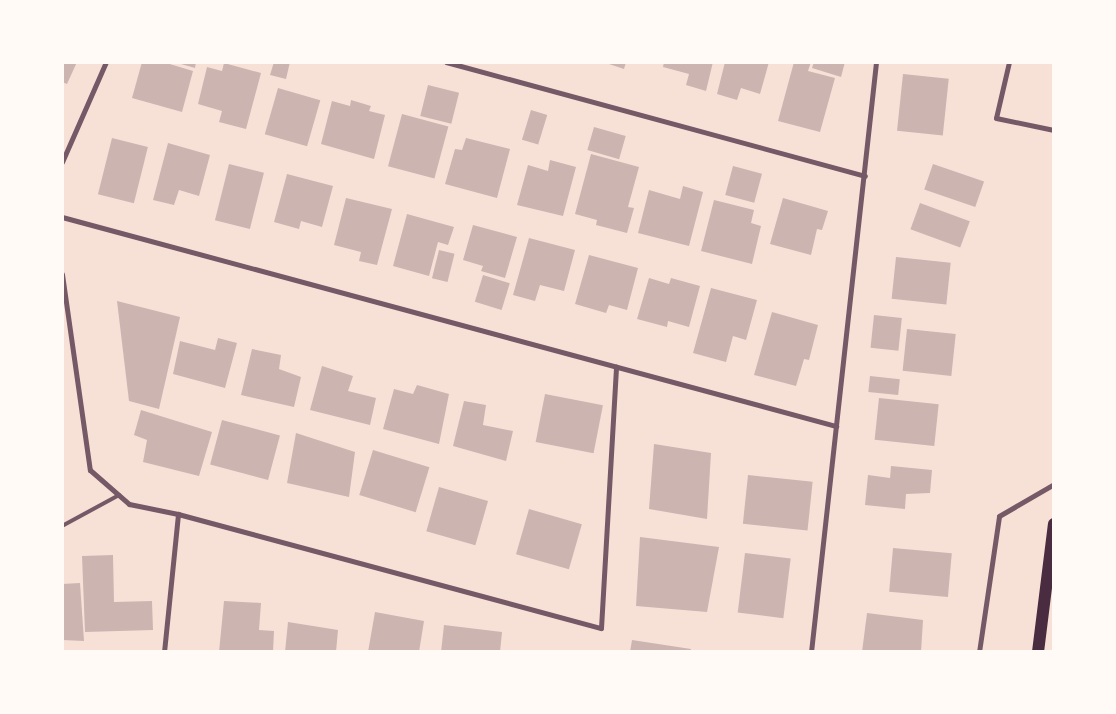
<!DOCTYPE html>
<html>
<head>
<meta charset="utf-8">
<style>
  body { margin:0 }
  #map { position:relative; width:1116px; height:714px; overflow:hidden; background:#f7e1d7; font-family:Ubuntu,sans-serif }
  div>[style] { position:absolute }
  .building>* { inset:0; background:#ccb4b1; transform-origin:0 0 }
  .service>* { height:4px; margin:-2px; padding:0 2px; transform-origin:2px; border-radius:2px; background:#755966 }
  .minor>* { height:5px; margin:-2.5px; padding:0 2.5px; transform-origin:2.5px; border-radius:2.5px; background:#755966 }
  .primary>* { height:12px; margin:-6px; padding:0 6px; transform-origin:6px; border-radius:6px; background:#4a2c40 }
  span { translate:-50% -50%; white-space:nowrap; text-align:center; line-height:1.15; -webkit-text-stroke:5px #fffaf5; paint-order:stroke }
  .frame { position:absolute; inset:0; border:64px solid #fffaf5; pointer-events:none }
</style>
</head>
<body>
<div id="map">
  <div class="building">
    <i style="clip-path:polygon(62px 62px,77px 62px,67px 84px,62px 82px)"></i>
    <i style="clip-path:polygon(142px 62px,163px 62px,193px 71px,182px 112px,132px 98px)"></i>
    <i style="clip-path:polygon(174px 62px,196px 62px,195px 68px)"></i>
    <i style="clip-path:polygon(274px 62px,290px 62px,286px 79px,270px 75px)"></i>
    <i style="clip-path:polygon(603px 62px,626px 62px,624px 69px)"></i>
    <i style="clip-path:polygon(664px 62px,713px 62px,706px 91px,686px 85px,689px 74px,663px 67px)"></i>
    <i style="clip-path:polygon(725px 62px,769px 62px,760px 94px,741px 88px,737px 100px,717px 94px)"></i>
    <i style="clip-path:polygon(794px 62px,811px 62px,808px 71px,835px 78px,820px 132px,778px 121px)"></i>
    <i style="clip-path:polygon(814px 62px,845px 62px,841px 77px,812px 68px)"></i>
    <i style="clip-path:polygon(224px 63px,261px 73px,246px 129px,219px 122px,222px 111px,198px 104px,207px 67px,222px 71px)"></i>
    <i style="left:903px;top:74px;width:46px;height:57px;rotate:6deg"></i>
    <i style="left:428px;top:85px;width:32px;height:32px;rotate:14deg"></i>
    <i style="left:278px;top:88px;width:44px;height:48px;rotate:16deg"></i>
    <i style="clip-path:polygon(351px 100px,371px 106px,369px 111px,385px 115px,374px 159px,321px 144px,332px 101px,350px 106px)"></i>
    <i style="left:531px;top:110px;width:17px;height:31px;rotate:17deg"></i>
    <i style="left:402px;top:114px;width:48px;height:54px;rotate:15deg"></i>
    <i style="left:594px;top:127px;width:33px;height:24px;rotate:16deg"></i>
    <i style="left:112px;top:138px;width:37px;height:58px;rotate:14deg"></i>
    <i style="clip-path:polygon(466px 138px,510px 149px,497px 198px,445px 184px,455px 149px,462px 150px)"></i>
    <i style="clip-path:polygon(168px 143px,210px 155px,199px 196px,179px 190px,174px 205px,153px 200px)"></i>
    <i style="clip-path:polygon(591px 154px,639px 167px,628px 207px,634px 208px,627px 233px,596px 225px,597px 220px,575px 214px)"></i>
    <i style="clip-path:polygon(550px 160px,576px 167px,563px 216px,517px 205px,528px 165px,548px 171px)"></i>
    <i style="left:229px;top:164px;width:36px;height:58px;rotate:14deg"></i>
    <i style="left:933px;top:164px;width:54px;height:27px;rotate:19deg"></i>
    <i style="left:733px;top:166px;width:30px;height:30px;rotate:15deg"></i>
    <i style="clip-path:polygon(287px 174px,333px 186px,322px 227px,301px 221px,299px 229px,274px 222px)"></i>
    <i style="clip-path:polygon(683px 186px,703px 192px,689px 246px,638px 233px,649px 190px,680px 199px)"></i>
    <i style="clip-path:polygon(346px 198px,392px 209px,377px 265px,359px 261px,361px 252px,334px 245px)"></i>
    <i style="clip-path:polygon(783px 198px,828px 211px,822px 230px,817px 229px,811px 255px,770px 244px)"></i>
    <i style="clip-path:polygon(714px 200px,754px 210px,751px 223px,761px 226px,752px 264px,701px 251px)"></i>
    <i style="left:920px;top:203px;width:53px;height:28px;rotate:20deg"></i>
    <i style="clip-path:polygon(407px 214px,454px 227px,448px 245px,438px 242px,429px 276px,393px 266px)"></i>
    <i style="clip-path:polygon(473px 225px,517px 237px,505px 278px,481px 271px,483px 266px,463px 260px)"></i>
    <i style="clip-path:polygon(529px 238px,575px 250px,564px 291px,540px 285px,535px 301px,513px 295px)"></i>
    <i style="left:439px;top:250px;width:16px;height:29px;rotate:14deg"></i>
    <i style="clip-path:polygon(589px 255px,638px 268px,627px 310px,609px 305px,606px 313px,575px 304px)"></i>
    <i style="left:896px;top:257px;width:55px;height:42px;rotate:6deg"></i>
    <i style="left:483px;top:275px;width:28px;height:28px;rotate:17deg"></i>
    <i style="clip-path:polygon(649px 278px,669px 284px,671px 278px,700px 286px,689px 327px,668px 321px,667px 327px,637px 319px)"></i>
    <i style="clip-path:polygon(711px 288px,757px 300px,746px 340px,733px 336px,726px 362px,693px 353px)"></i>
    <i style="clip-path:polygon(117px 301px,180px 317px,159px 409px,129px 401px)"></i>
    <i style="clip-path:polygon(772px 312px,818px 325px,809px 360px,804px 359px,796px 386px,754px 375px)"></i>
    <i style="left:874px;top:315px;width:28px;height:33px;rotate:6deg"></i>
    <i style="left:907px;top:329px;width:49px;height:42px;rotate:6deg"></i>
    <i style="clip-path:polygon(218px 338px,237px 343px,225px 388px,173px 374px,180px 341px,215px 350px)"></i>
    <i style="clip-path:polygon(252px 349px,281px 355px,279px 369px,301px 377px,294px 407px,241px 395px)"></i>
    <i style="clip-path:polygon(322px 366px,353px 376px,348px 391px,376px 398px,370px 425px,310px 410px)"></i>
    <i style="left:870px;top:376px;width:30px;height:16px;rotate:6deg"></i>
    <i style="clip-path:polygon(417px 385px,449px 394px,439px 444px,383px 429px,394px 389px,413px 394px)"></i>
    <i style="left:545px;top:394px;width:59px;height:49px;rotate:11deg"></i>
    <i style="left:879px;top:398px;width:60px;height:42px;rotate:6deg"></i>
    <i style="clip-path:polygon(464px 401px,486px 405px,483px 425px,513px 431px,506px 461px,453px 446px)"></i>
    <i style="clip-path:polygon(141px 410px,212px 432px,199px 476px,143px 462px,147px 440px,134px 435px)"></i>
    <i style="left:222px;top:420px;width:60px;height:46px;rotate:15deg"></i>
    <i style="clip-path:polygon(296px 433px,355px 452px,349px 497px,287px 483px)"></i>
    <i style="clip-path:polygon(654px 444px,711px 453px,707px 519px,649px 509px)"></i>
    <i style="left:373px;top:450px;width:59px;height:47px;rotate:17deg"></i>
    <i style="clip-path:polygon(891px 466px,932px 470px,930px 493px,906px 494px,905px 509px,865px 505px,868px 475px,890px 478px)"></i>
    <i style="left:748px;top:475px;width:65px;height:49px;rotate:6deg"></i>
    <i style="left:439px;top:487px;width:51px;height:46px;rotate:16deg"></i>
    <i style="left:529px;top:509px;width:55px;height:47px;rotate:16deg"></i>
    <i style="clip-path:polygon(640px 537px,719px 547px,707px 612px,636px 606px)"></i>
    <i style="left:893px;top:548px;width:59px;height:44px;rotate:5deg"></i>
    <i style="left:745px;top:553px;width:46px;height:60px;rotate:7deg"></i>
    <i style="clip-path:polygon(113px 555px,114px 602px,152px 601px,153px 630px,85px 632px,82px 556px)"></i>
    <i style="clip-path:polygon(80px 583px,84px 641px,62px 640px,62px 584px)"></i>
    <i style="clip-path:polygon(224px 601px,261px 603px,259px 630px,274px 631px,273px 652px,219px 652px)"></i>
    <i style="clip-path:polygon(375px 612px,424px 621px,419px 652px,368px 652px)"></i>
    <i style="clip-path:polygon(867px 613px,923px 620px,921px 652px,862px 652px)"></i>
    <i style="clip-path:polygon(288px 622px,338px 630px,336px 652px,285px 652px)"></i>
    <i style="clip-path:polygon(444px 625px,502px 632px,500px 652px,441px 652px)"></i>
    <i style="clip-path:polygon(632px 640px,691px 649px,690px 652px,630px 652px)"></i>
  </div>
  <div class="service">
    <i style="left:62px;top:526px;width:65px;rotate:-28.5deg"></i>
  </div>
  <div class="minor">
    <i style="left:446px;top:62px;width:434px;rotate:15.2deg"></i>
    <i style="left:1009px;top:62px;width:57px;rotate:103.1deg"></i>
    <i style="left:996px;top:118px;width:59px;rotate:11.7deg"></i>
    <i style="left:62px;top:162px;width:109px;rotate:-66.3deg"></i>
    <i style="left:62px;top:217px;width:802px;rotate:15.11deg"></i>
    <i style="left:62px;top:274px;width:198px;rotate:81.9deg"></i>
    <i style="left:90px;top:470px;width:52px;rotate:41.1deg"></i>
    <i style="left:129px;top:504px;width:50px;rotate:11.5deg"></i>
    <i style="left:178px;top:514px;width:438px;rotate:15.1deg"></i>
    <i style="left:601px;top:628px;width:262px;rotate:-86.7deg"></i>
    <i style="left:164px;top:652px;width:139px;rotate:-84.2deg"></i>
    <i style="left:811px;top:652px;width:594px;rotate:-83.71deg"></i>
    <i style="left:979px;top:652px;width:137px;rotate:-81.6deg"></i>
    <i style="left:999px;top:516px;width:64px;rotate:-30.2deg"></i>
  </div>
  <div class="primary">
    <i style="left:1038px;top:652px;width:129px;rotate:-82.9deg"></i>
  </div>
  <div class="frame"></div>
</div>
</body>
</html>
